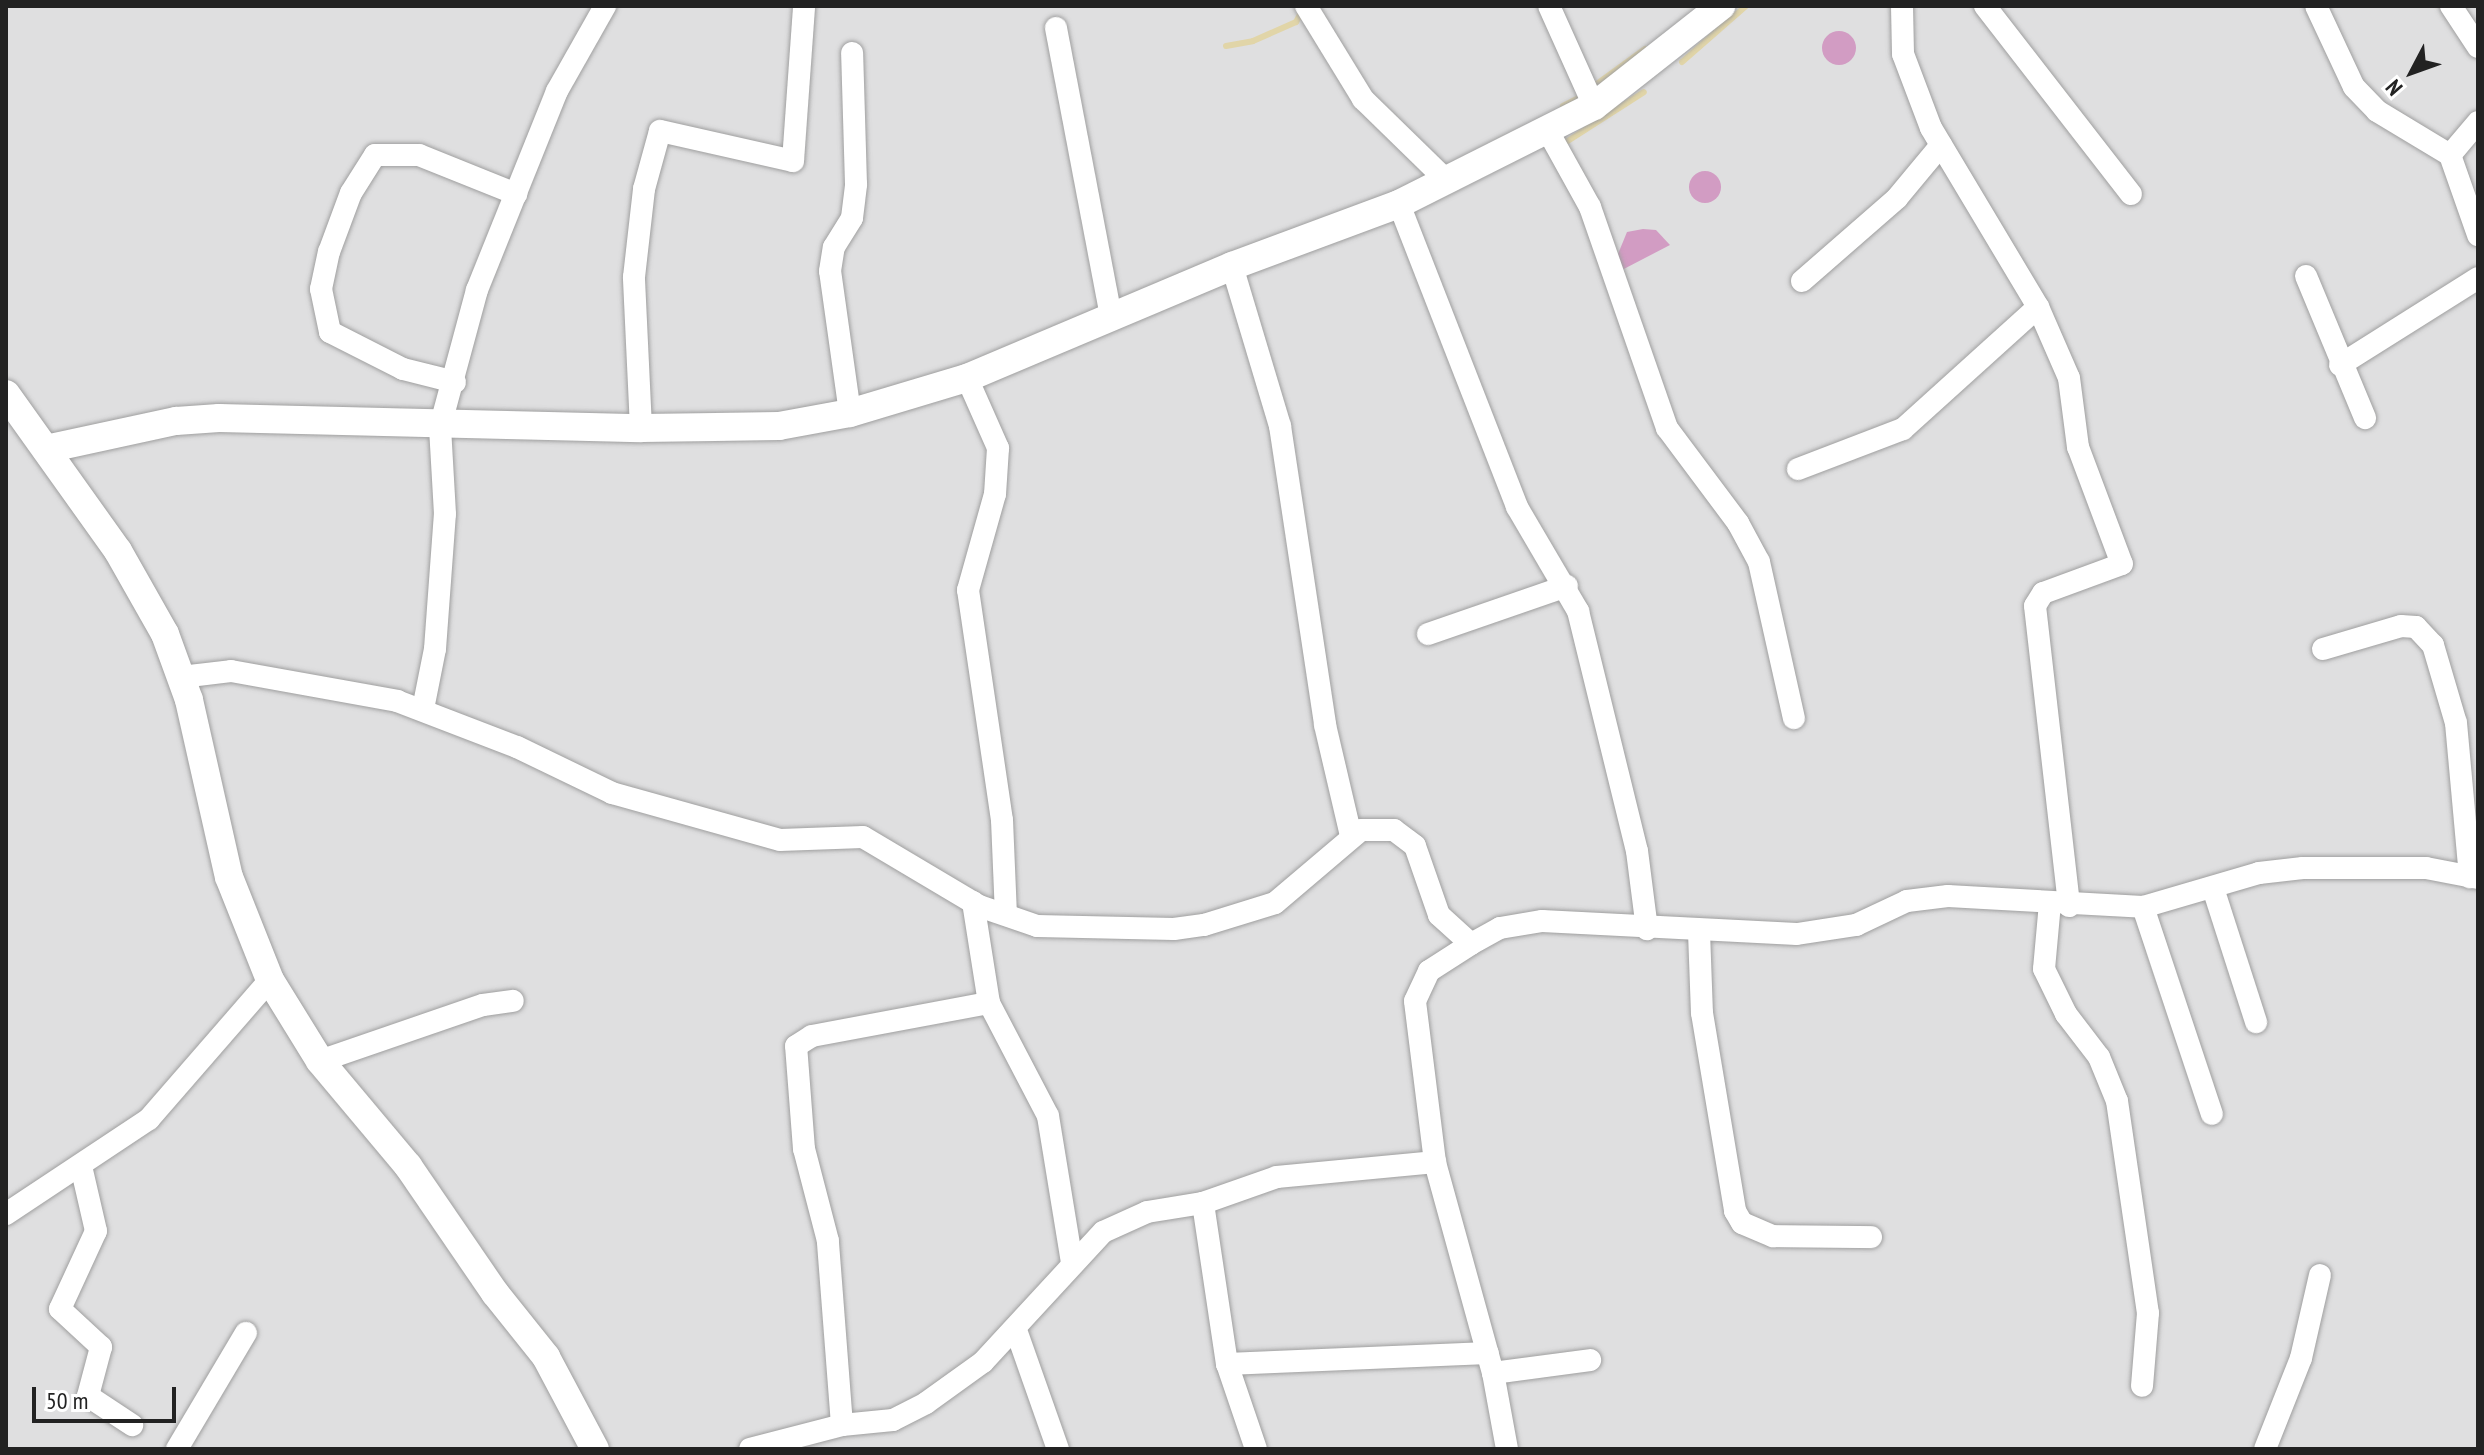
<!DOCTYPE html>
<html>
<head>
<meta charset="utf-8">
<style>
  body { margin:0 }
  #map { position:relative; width:2484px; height:1455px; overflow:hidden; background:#eae8f2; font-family:"PT Sans Narrow",sans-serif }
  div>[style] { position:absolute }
  .residential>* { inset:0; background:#dfdfe0; transform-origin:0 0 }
  .forest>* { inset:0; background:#d29cc3 }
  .round { border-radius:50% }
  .stream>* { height:6px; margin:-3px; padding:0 3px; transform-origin:3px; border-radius:3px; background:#e1d5a8 }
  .roads { filter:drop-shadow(0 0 2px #9f9f9f) drop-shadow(0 0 2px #9f9f9f) }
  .minor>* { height:22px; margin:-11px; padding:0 11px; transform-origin:11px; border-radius:11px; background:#fff }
  .tertiary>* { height:28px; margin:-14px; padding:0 14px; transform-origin:14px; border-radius:14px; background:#fff }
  span { translate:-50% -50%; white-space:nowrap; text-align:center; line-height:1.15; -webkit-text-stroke:7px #fff; paint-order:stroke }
  .frame { position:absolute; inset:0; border:8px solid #222; pointer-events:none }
  .north { position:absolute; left:2372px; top:32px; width:80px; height:80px; -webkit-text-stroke:6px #fff; paint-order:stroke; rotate:229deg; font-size:22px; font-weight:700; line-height:32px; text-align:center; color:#222 }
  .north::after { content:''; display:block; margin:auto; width:28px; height:36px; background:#222; clip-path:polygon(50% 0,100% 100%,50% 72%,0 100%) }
  .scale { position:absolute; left:32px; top:1387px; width:144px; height:36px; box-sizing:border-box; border:4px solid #222; border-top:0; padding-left:10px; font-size:24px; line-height:28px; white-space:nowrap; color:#222; -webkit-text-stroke:6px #fff; paint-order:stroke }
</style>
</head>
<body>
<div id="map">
  <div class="residential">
    <i style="left:6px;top:6px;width:2472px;height:1443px"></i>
  </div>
  <div class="forest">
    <i class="round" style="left:1822px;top:31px;width:34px;height:34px"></i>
    <i class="round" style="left:1689px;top:171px;width:32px;height:32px"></i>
    <i style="clip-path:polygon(1643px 229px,1656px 230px,1670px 245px,1618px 272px,1618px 254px,1627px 232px)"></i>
  </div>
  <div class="stream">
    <i style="left:1226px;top:46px;width:27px;rotate:-10deg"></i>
    <i style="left:1253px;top:41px;width:47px;rotate:-23.8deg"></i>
    <i style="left:1296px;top:22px;width:10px;rotate:-61deg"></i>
    <i style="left:1682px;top:62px;width:85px;rotate:-41.2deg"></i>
    <i style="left:1590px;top:89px;width:68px;rotate:-36deg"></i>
    <i style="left:1563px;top:106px;width:16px;rotate:-27deg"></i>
    <i style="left:1563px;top:144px;width:96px;rotate:-32.7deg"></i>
  </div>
  <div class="roads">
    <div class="minor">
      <i style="left:1306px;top:6px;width:109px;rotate:58.5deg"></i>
      <i style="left:1363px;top:99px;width:117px;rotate:44.3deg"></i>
      <i style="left:1549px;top:6px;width:110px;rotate:65.8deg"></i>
      <i style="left:1902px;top:6px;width:48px;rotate:88.8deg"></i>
      <i style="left:1903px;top:54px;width:79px;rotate:69.3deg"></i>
      <i style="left:1931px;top:128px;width:209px;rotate:59.1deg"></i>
      <i style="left:2038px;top:307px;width:77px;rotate:66.4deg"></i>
      <i style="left:2069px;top:378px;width:70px;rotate:82.6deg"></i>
      <i style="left:2078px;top:447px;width:125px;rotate:69.4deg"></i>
      <i style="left:2122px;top:564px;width:84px;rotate:159.8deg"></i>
      <i style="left:2043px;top:593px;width:15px;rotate:122deg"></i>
      <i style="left:2035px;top:606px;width:302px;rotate:83.5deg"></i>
      <i style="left:1985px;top:6px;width:238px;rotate:52.2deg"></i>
      <i style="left:2316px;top:6px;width:89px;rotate:64.9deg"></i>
      <i style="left:2354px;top:87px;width:33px;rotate:46deg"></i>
      <i style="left:2377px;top:111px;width:85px;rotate:31.1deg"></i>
      <i style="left:2451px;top:6px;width:49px;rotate:56.6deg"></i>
      <i style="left:1056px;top:28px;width:294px;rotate:79.2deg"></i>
      <i style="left:2478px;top:122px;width:43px;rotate:130.3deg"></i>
      <i style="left:2450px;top:155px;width:85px;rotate:70.7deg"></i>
      <i style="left:1549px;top:133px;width:85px;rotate:61deg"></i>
      <i style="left:1590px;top:207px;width:234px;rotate:70.8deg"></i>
      <i style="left:1667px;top:428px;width:119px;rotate:53.2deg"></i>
      <i style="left:1738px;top:523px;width:44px;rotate:61.7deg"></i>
      <i style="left:1759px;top:562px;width:160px;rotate:77.4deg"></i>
      <i style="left:1399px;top:204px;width:325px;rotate:68.7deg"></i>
      <i style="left:1517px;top:507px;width:121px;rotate:59.6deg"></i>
      <i style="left:1578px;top:611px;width:247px;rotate:76.2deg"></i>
      <i style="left:1637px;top:851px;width:79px;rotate:82.7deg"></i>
      <i style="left:1232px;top:266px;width:167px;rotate:73.3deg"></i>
      <i style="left:1280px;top:426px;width:302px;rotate:81.4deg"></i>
      <i style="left:1325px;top:725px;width:114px;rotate:76.8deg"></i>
      <i style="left:2306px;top:276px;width:154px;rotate:67.4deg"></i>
      <i style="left:1802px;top:281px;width:126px;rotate:-41.1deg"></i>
      <i style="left:1897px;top:198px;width:69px;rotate:-50.3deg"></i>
      <i style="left:2340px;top:365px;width:163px;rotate:-32.2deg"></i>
      <i style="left:967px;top:378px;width:77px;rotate:66.1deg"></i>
      <i style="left:998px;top:448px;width:46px;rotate:93.7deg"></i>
      <i style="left:995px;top:494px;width:100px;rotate:105.7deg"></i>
      <i style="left:968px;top:590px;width:232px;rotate:81.6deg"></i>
      <i style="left:1002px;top:820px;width:94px;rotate:87.6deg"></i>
      <i style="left:455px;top:382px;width:54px;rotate:-166deg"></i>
      <i style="left:403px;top:369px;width:82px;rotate:-153.1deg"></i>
      <i style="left:330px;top:332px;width:44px;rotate:-101.8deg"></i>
      <i style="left:321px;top:289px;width:38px;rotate:-78deg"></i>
      <i style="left:329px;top:252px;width:63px;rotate:-69.6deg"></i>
      <i style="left:351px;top:193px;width:45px;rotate:-57.7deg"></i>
      <i style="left:375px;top:155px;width:44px"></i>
      <i style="left:419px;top:155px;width:105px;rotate:21.9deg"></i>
      <i style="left:850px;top:413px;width:143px;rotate:-98deg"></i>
      <i style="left:830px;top:271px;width:24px;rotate:-81deg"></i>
      <i style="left:834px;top:247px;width:34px;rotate:-58deg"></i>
      <i style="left:852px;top:218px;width:34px;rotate:-83deg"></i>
      <i style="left:856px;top:184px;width:131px;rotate:-91.7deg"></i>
      <i style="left:641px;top:428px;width:151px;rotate:-92.7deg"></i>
      <i style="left:634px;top:277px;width:89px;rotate:-83.5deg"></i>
      <i style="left:644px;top:189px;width:60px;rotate:-74.6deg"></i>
      <i style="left:660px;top:131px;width:136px;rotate:12.7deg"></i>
      <i style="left:793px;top:161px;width:155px;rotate:-85.9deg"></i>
      <i style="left:1798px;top:469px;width:112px;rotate:-20.9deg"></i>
      <i style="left:1903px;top:429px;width:182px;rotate:-42.1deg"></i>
      <i style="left:1428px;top:634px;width:147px;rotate:-19.1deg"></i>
      <i style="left:2323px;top:649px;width:81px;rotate:-16.4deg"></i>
      <i style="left:2401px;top:626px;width:15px;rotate:4deg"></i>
      <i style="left:2416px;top:627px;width:25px;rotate:47deg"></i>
      <i style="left:2433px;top:645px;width:81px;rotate:73.6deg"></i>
      <i style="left:2456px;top:723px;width:155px;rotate:84.8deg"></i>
      <i style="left:181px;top:677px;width:50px;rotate:-6.8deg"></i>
      <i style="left:231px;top:671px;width:169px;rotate:10.2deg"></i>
      <i style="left:397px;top:701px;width:129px;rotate:21deg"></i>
      <i style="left:517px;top:747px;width:106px;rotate:25.8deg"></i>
      <i style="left:612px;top:793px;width:174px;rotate:15.6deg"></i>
      <i style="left:780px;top:840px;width:83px;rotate:-2.1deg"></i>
      <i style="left:863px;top:837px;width:135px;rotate:30.7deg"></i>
      <i style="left:979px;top:906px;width:61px;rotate:19deg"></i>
      <i style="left:1037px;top:926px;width:137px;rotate:1.3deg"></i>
      <i style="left:1174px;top:929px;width:30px;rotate:-8deg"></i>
      <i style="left:1204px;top:925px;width:74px;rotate:-17.2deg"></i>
      <i style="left:1275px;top:903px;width:113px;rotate:-40.3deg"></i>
      <i style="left:1361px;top:830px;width:33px"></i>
      <i style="left:1394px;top:830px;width:26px;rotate:37deg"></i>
      <i style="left:1415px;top:846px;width:73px;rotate:70.8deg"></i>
      <i style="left:1439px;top:915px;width:43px;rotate:42.2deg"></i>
      <i style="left:423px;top:709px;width:61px;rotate:-78.7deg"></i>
      <i style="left:435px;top:649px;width:135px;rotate:-85.8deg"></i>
      <i style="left:445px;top:514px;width:87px;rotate:-93.3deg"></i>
      <i style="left:440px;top:427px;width:142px;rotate:-74.9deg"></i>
      <i style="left:477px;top:290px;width:214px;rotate:-68.1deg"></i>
      <i style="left:557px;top:91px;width:98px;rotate:-60.5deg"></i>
      <i style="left:2213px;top:888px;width:141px;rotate:72.2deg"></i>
      <i style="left:973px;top:902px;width:102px;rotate:81deg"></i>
      <i style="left:989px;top:1003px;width:127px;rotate:62.4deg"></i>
      <i style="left:1048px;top:1116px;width:149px;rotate:80.7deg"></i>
      <i style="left:2050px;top:903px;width:66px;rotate:95.2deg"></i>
      <i style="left:2044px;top:969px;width:50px;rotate:63.9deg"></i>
      <i style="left:2066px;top:1014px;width:54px;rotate:52.5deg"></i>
      <i style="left:2099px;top:1057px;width:48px;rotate:67.8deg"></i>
      <i style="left:2117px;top:1101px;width:214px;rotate:81.7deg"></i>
      <i style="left:2148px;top:1313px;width:73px;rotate:94.7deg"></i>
      <i style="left:2143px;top:907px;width:218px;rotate:71.6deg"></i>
      <i style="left:1699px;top:932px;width:81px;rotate:87.9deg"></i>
      <i style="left:1702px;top:1013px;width:201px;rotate:80.5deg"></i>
      <i style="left:1735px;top:1211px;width:14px;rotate:60deg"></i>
      <i style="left:1742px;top:1223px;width:34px;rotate:23deg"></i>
      <i style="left:1773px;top:1236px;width:98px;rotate:0.6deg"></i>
      <i style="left:320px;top:1061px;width:172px;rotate:-19deg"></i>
      <i style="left:483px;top:1005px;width:30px;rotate:-8deg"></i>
      <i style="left:81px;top:1166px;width:67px;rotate:77deg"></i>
      <i style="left:96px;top:1231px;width:86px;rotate:114.8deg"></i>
      <i style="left:60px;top:1309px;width:56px;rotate:42.8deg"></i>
      <i style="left:101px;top:1347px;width:51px;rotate:104.9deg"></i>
      <i style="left:88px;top:1396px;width:53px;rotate:33.4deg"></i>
      <i style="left:6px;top:1214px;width:172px;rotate:-33.6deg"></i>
      <i style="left:149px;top:1119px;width:184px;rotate:-49deg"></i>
      <i style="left:1016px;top:1330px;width:126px;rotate:70.6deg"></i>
      <i style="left:1227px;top:1364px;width:261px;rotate:-2.4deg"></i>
      <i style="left:1493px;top:1373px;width:98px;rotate:-7.6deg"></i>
      <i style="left:842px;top:1425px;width:185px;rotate:-94.4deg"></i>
      <i style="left:828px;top:1241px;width:95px;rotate:-104.6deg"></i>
      <i style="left:804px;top:1149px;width:103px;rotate:-94.4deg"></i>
      <i style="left:796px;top:1046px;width:19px;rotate:-32deg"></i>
      <i style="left:812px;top:1036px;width:180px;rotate:-10.6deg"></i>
      <i style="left:177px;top:1449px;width:135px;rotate:-59.3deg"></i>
      <i style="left:750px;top:1449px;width:95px;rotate:-14.6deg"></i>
      <i style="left:842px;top:1425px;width:51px;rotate:-5.6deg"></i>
      <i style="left:893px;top:1420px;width:37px;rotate:-27deg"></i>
      <i style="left:926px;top:1403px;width:70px;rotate:-35.7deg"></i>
      <i style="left:983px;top:1362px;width:177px;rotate:-47.3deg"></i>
      <i style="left:1103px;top:1232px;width:48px;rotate:-24.4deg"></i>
      <i style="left:1147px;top:1212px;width:57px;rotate:-9.1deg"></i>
      <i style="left:1256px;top:1449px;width:90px;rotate:-108.8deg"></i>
      <i style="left:1227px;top:1364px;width:163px;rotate:-98.5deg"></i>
      <i style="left:1203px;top:1203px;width:78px;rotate:-19.4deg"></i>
      <i style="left:1277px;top:1177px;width:159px;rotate:-5.4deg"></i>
      <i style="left:1507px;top:1449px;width:77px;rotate:-100.4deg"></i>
      <i style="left:1493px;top:1373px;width:219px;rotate:-105.4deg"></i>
      <i style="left:1435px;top:1162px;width:162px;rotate:-97.1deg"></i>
      <i style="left:1415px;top:1001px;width:33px;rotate:-65deg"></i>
      <i style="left:1429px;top:971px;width:50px;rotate:-32.7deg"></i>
      <i style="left:1471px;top:944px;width:33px;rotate:-29deg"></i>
      <i style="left:1500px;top:928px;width:43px;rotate:-9.5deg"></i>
      <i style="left:1542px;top:921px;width:255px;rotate:2.9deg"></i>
      <i style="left:1797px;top:934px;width:60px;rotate:-8.7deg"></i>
      <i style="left:1856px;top:925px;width:56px;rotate:-25.2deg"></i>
      <i style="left:1907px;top:901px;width:41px;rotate:-7deg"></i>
      <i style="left:1948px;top:896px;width:195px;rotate:3.2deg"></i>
      <i style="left:2143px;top:907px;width:121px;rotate:-16.3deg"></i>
      <i style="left:2259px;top:873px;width:44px;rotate:-6.5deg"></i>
      <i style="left:2303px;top:868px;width:123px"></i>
      <i style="left:2426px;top:868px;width:53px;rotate:10.9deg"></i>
      <i style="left:2265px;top:1449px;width:98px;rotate:-68.4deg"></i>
      <i style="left:2301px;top:1358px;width:85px;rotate:-77.1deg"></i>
    </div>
    <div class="tertiary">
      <i style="left:6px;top:394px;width:193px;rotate:54.5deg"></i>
      <i style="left:118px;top:551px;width:95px;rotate:60.5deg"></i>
      <i style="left:165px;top:634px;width:70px;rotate:70deg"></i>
      <i style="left:189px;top:700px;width:181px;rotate:77.3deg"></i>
      <i style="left:229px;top:877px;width:111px;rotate:68.3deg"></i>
      <i style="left:270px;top:980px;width:95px;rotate:58.3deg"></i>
      <i style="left:320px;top:1061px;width:137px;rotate:50deg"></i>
      <i style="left:408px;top:1166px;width:154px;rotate:55.6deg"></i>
      <i style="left:495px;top:1293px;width:82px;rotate:51.4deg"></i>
      <i style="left:546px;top:1357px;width:104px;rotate:62deg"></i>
      <i style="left:46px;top:449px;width:133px;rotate:-12.2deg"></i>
      <i style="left:176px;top:421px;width:43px;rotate:-4deg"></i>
      <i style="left:219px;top:418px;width:422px;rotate:1.4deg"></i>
      <i style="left:641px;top:428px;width:138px;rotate:-0.8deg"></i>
      <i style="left:779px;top:426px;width:72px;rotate:-10.4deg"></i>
      <i style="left:850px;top:413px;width:122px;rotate:-16.7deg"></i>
      <i style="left:967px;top:378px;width:288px;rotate:-22.9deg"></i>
      <i style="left:1232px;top:266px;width:178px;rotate:-20.4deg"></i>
      <i style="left:1399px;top:204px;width:218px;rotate:-26.7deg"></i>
      <i style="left:1594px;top:106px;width:162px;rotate:-38.2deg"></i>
    </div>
  </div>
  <div class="frame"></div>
  <div class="north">N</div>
  <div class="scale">50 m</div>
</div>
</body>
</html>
